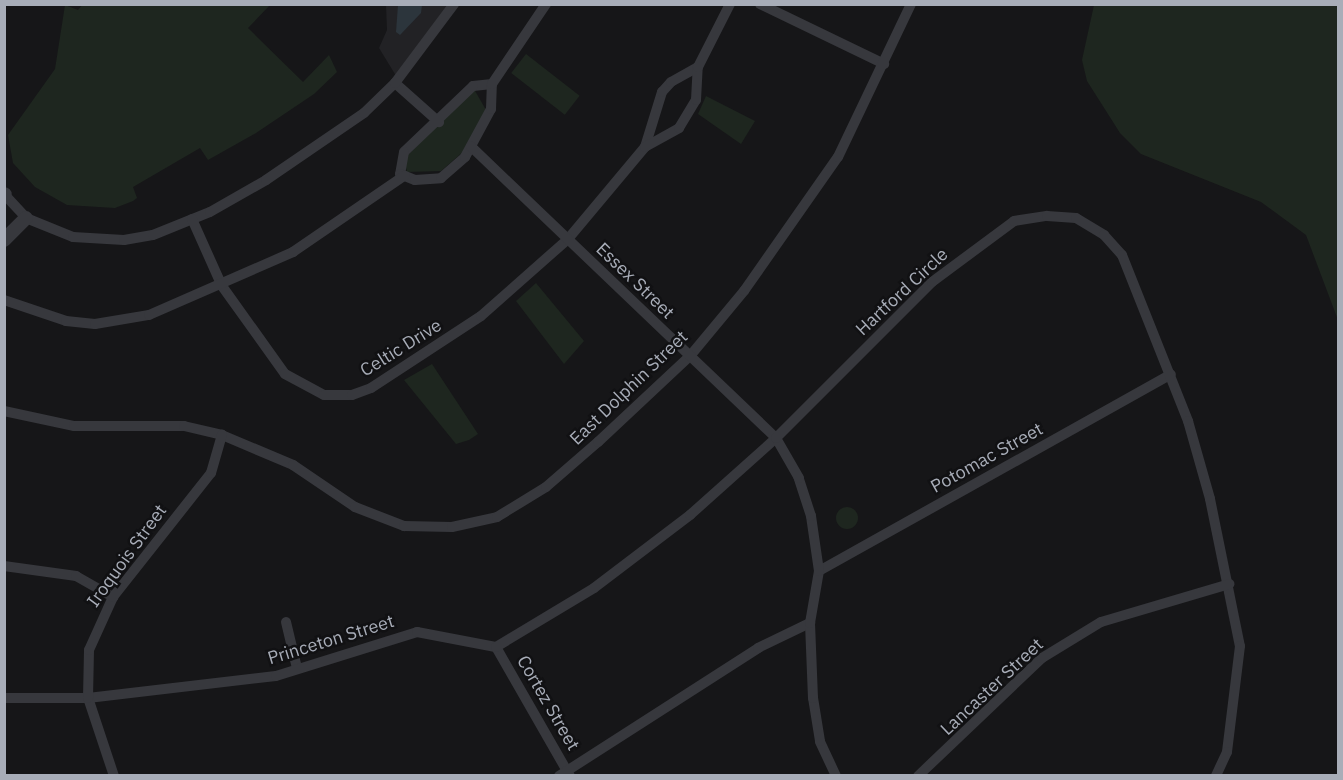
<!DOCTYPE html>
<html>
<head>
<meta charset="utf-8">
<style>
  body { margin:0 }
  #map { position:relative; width:1343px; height:780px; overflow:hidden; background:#161618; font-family:"IBM Plex Sans",sans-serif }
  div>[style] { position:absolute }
  .built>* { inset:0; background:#222225 }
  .green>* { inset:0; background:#1e261f; transform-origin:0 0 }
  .round { border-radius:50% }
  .water>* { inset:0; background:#2c353c }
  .minor>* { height:10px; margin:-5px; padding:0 5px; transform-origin:5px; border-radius:5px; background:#37383d }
  .tertiary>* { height:14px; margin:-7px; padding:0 7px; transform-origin:7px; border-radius:7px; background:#37383d }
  span { translate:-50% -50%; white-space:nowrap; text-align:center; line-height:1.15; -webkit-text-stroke:5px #111113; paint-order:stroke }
  .street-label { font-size:18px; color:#a8adb8 }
  .frame { position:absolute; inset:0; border:6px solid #a8adb8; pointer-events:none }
</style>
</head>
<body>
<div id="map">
  <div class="built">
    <i style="clip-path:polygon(386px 5px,454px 5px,398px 79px,379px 48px,387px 30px)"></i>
  </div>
  <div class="green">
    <i style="clip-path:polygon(83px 4px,270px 5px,248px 28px,303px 82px,329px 55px,337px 72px,314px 94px,256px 133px,208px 160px,200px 148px,133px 187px,137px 198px,133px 201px,115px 208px,67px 205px,35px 187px,13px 163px,8px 135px,55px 69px,65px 5px,78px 10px)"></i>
    <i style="clip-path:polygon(1094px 5px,1338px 5px,1338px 320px,1306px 235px,1261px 202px,1141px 154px,1120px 133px,1087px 81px,1082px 60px)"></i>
    <i style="left:526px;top:54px;width:68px;height:24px;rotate:38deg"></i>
    <i style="clip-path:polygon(474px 89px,486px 110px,464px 151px,441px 171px,407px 172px,404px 159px)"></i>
    <i style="clip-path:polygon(706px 96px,755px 121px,741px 144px,698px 114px)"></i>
    <i style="clip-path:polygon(536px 283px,584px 341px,564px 364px,516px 301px)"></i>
    <i style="clip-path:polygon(432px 364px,478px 434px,469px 440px,456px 444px,404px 380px)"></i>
    <i class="round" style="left:836px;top:507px;width:22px;height:22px"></i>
  </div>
  <div class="water">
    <i style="clip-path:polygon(398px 5px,422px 5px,421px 13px,400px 35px,396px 32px)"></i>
  </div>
  <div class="minor">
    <i style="left:760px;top:4px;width:138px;rotate:25.8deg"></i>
    <i style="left:395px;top:83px;width:59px;rotate:41.6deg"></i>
    <i style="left:492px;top:84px;width:19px;rotate:174deg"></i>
    <i style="left:473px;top:86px;width:95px;rotate:136.3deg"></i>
    <i style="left:404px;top:152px;width:22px;rotate:100deg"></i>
    <i style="left:400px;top:174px;width:16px;rotate:22deg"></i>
    <i style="left:415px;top:180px;width:26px;rotate:-4deg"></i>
    <i style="left:441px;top:178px;width:32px;rotate:-41deg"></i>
    <i style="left:465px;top:157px;width:55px;rotate:-61.6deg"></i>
    <i style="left:491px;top:109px;width:25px;rotate:-88deg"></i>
    <i style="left:492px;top:84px;width:97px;rotate:-56deg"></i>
    <i style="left:645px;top:147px;width:58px;rotate:-72.8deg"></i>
    <i style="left:662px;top:92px;width:13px;rotate:-48deg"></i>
    <i style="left:671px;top:82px;width:31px;rotate:-29deg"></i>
    <i style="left:4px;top:194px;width:33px;rotate:47deg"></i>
    <i style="left:26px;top:218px;width:51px;rotate:22deg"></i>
    <i style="left:73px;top:237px;width:51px;rotate:3.4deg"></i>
    <i style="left:124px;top:240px;width:29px;rotate:-10deg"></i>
    <i style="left:153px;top:235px;width:61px;rotate:-22deg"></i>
    <i style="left:210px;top:212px;width:64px;rotate:-29.7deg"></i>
    <i style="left:266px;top:180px;width:119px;rotate:-34.4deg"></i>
    <i style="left:364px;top:113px;width:43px;rotate:-44.1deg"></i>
    <i style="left:395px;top:83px;width:99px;rotate:-53.2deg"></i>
    <i style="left:192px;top:219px;width:73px;rotate:65.9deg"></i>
    <i style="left:222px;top:286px;width:108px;rotate:54.4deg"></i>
    <i style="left:285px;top:374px;width:44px;rotate:28.3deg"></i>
    <i style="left:324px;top:395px;width:28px"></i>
    <i style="left:352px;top:395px;width:20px;rotate:-20deg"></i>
    <i style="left:371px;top:388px;width:131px;rotate:-33.2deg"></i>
    <i style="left:481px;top:316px;width:116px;rotate:-41.5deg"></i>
    <i style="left:568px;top:239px;width:120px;rotate:-50.1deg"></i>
    <i style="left:645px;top:147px;width:39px;rotate:-29deg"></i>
    <i style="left:679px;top:128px;width:33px;rotate:-59deg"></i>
    <i style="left:696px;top:100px;width:33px;rotate:-87deg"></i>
    <i style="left:698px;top:67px;width:71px;rotate:-63.1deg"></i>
    <i style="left:4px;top:300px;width:65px;rotate:18.7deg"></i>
    <i style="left:66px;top:321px;width:29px;rotate:6deg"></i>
    <i style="left:95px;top:324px;width:55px;rotate:-9.5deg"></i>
    <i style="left:149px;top:315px;width:157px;rotate:-23.6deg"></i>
    <i style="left:293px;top:252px;width:135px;rotate:-34.4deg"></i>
    <i style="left:4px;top:411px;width:72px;rotate:12.1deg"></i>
    <i style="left:74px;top:426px;width:110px"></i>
    <i style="left:184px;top:426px;width:39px;rotate:13deg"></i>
    <i style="left:222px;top:435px;width:77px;rotate:22.9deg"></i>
    <i style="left:293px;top:465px;width:75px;rotate:34.1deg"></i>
    <i style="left:355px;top:507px;width:53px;rotate:21.2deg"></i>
    <i style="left:404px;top:526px;width:48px;rotate:1.2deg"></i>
    <i style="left:452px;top:527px;width:46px;rotate:-12.5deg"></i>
    <i style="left:497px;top:517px;width:57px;rotate:-31.5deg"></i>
    <i style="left:546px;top:487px;width:69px;rotate:-40.9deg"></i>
    <i style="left:598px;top:442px;width:126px;rotate:-43.1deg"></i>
    <i style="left:690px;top:356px;width:85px;rotate:-50.3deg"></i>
    <i style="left:744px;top:291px;width:164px;rotate:-55deg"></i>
    <i style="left:838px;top:157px;width:170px;rotate:-64.5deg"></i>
    <i style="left:4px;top:566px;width:73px;rotate:7.9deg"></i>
    <i style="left:76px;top:576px;width:43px;rotate:29.6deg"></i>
    <i style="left:819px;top:571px;width:403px;rotate:-29.2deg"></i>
    <i style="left:286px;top:622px;width:47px;rotate:76.6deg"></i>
    <i style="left:496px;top:647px;width:149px;rotate:60.2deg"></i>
    <i style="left:4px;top:698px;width:84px"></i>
    <i style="left:88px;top:698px;width:189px;rotate:-6.7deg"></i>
    <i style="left:276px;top:676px;width:148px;rotate:-17.3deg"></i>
    <i style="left:417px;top:632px;width:80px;rotate:10.8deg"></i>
    <i style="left:496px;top:647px;width:114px;rotate:-31deg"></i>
    <i style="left:594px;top:588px;width:121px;rotate:-37.2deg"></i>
    <i style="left:690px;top:515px;width:115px;rotate:-41.8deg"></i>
    <i style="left:776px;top:438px;width:422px;rotate:-136.3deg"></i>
    <i style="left:114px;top:776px;width:82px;rotate:-108.4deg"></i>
    <i style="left:88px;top:698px;width:48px;rotate:-88.8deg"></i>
    <i style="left:89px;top:650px;width:58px;rotate:-65.6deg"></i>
    <i style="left:113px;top:597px;width:158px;rotate:-51.7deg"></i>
    <i style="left:211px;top:473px;width:40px;rotate:-74deg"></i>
    <i style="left:559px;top:776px;width:237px;rotate:-32.7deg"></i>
    <i style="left:758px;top:648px;width:58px;rotate:-25.7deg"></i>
    <i style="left:836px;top:776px;width:38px;rotate:-115deg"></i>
    <i style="left:820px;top:741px;width:44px;rotate:-99.2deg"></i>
    <i style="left:813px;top:698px;width:75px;rotate:-92.3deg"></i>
    <i style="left:810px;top:623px;width:53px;rotate:-80.2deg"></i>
    <i style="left:819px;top:571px;width:56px;rotate:-98.3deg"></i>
    <i style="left:811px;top:516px;width:40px;rotate:-108deg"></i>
    <i style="left:799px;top:478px;width:46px;rotate:-119.9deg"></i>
    <i style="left:776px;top:438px;width:221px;rotate:-45deg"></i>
    <i style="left:932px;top:282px;width:102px;rotate:-36.6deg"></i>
    <i style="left:1014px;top:221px;width:33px;rotate:-9deg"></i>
    <i style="left:1047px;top:216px;width:29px;rotate:4deg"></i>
    <i style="left:1076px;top:218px;width:33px;rotate:31deg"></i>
    <i style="left:1104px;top:235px;width:27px;rotate:48deg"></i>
    <i style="left:1122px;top:255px;width:179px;rotate:68.3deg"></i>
    <i style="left:1188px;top:421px;width:81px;rotate:74.2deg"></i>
    <i style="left:1210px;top:499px;width:150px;rotate:78.5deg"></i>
    <i style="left:1240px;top:646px;width:107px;rotate:97deg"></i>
    <i style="left:1227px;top:752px;width:26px;rotate:115deg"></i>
    <i style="left:918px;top:776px;width:171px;rotate:-43.6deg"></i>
    <i style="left:1042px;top:658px;width:69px;rotate:-31.4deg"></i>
    <i style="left:1101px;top:622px;width:134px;rotate:-16.5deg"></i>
  </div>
  <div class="tertiary">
    <i style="left:4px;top:195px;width:1px;rotate:-45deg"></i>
    <i style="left:4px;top:240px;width:31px;rotate:-45deg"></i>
  </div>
  <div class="street-label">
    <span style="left:635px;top:281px;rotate:44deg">Essex Street</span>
    <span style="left:902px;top:292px;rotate:-43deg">Hartford Circle</span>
    <span style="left:401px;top:348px;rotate:-32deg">Celtic Drive</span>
    <span style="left:629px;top:388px;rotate:-44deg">East Dolphin Street</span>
    <span style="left:987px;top:458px;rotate:-29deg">Potomac Street</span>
    <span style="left:127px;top:556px;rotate:-54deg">Iroquois Street</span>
    <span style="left:331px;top:640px;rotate:-17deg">Princeton Street</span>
    <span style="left:992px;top:687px;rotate:-43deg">Lancaster Street</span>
    <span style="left:548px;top:703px;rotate:60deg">Cortez Street</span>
  </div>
  <div class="frame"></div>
</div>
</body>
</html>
